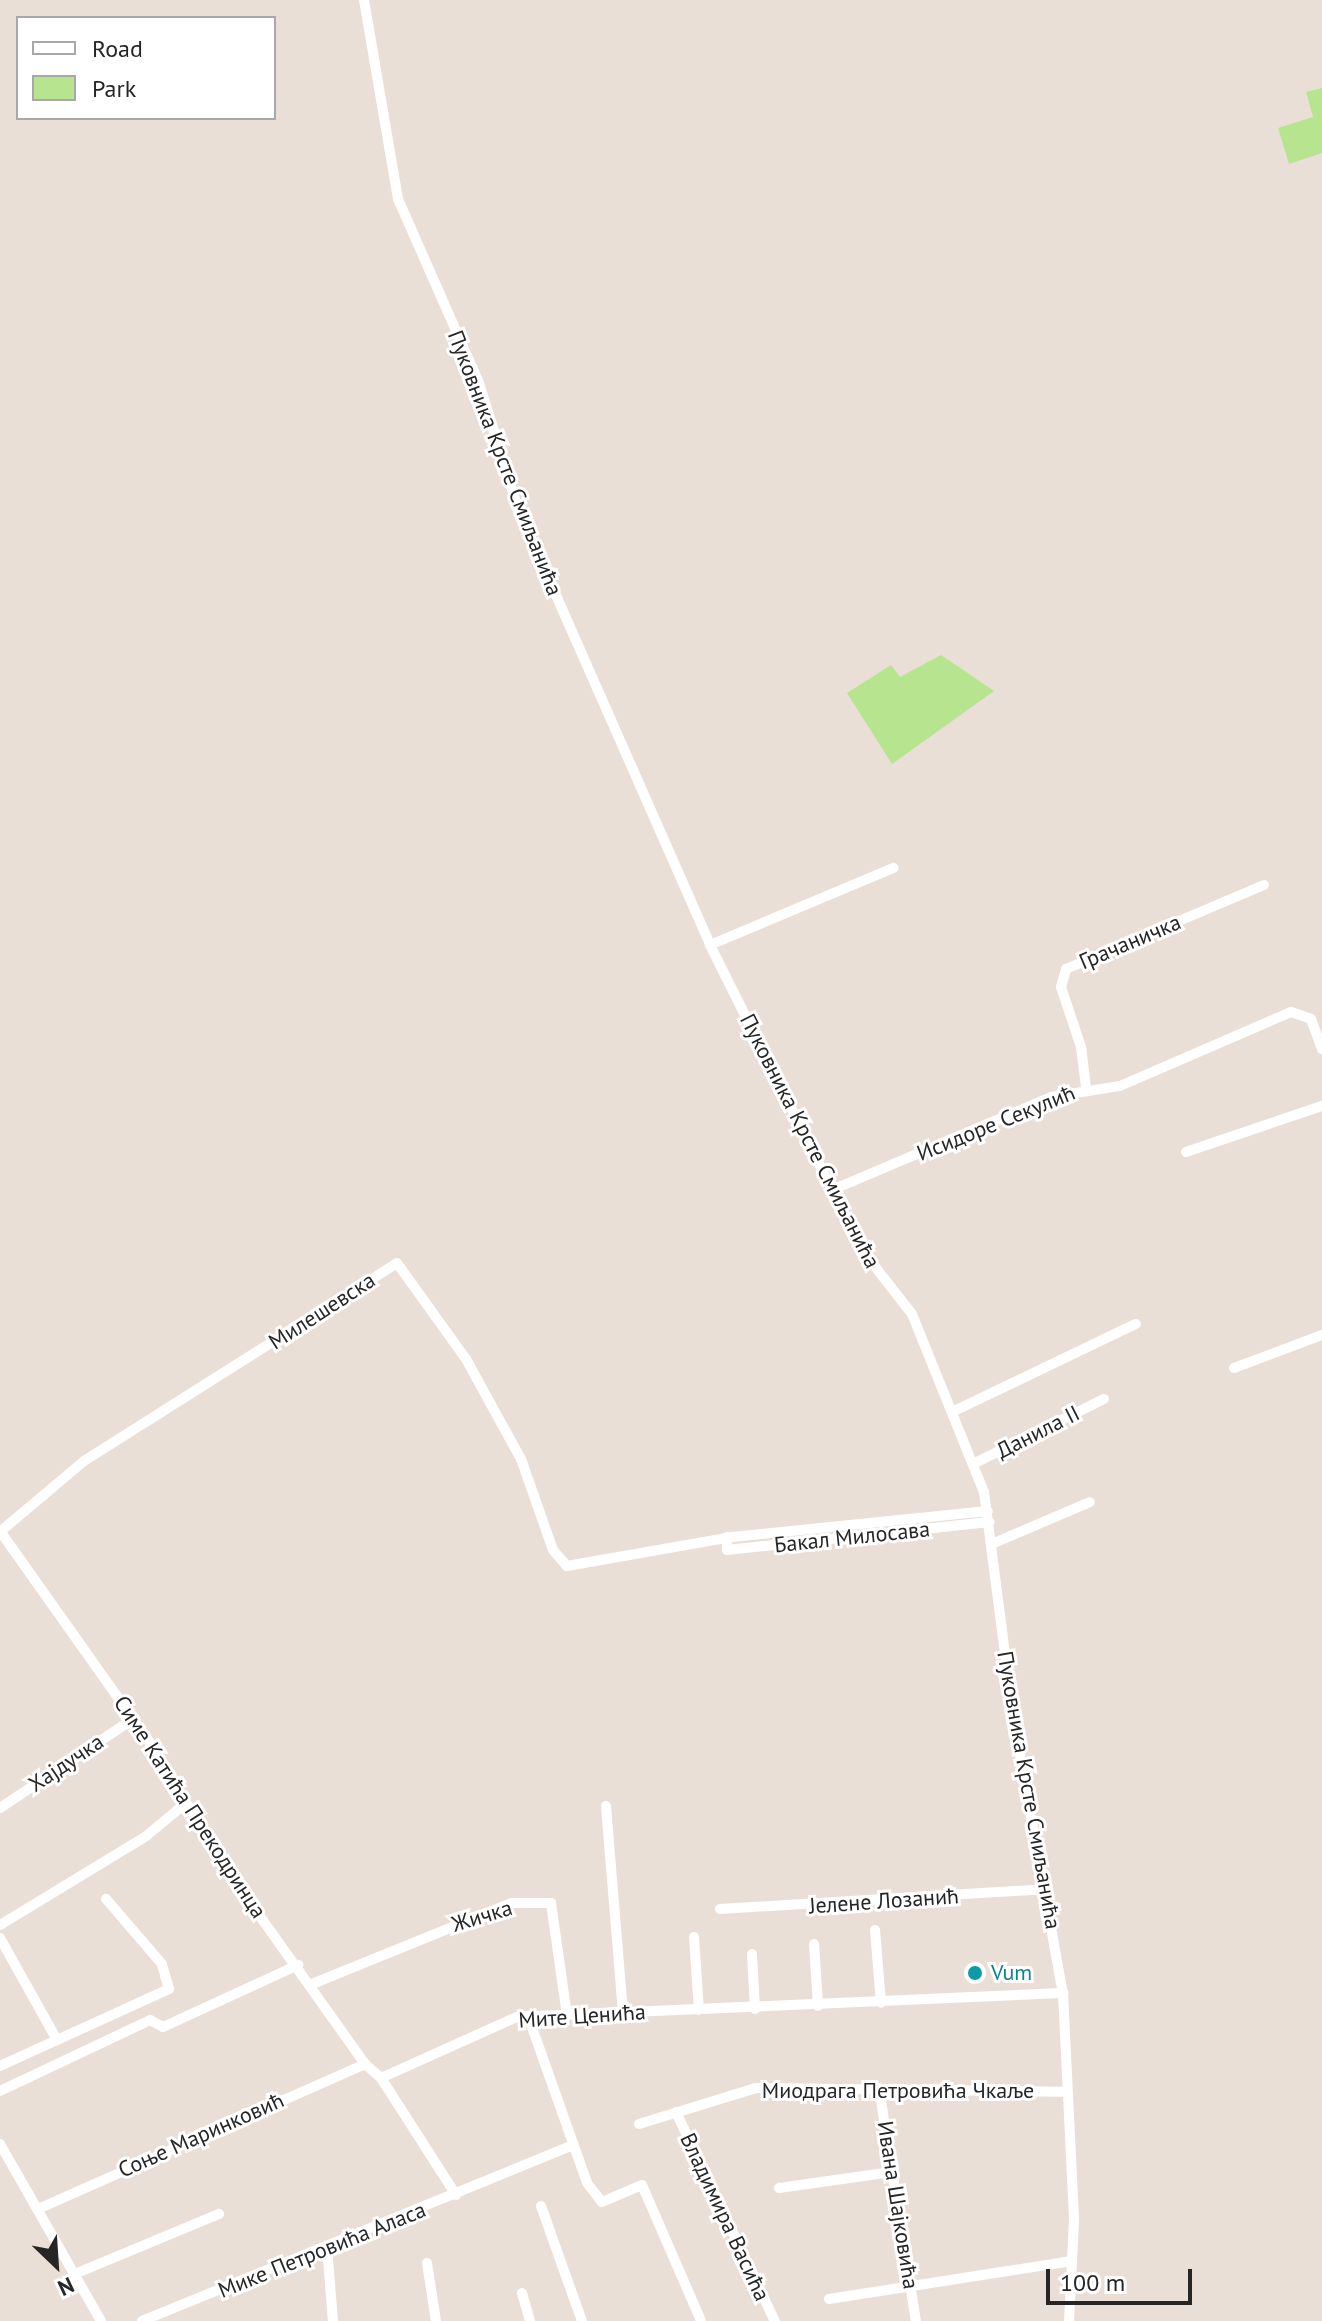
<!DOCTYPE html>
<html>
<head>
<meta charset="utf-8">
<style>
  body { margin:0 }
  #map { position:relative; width:1322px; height:2321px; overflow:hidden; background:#eadfd6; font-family:"PT Sans",sans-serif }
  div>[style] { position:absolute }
  .green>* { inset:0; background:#b7e48f }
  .minor>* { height:10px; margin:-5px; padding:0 5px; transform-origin:5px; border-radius:5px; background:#fff }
  .dots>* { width:22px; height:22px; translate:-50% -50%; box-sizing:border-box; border:4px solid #fff; border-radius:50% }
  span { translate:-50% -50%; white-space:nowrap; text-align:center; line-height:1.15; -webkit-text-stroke:6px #fff; paint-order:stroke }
  .street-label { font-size:22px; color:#262626 }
  .culture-label { font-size:22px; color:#0d838f }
  .left { translate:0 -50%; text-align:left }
  .legend { position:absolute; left:16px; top:16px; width:260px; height:104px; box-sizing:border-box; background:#fff; border:2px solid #a8a8a8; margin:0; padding:10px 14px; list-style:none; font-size:24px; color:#262626 }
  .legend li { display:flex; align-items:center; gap:16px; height:40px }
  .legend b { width:40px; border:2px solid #a8a8a8 }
  .north { position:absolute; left:16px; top:2225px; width:80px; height:80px; -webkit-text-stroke:6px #fff; paint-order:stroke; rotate:155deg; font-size:22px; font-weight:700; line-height:32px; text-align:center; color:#262626 }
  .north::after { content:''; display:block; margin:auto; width:28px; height:36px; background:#262626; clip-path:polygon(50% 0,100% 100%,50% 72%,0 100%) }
  .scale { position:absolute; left:1046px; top:2269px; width:146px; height:36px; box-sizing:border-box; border:4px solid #262626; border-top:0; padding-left:10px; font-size:24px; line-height:28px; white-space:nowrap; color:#262626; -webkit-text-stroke:6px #fff; paint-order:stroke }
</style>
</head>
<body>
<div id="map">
  <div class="green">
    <i style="clip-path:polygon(1322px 88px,1322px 153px,1289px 164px,1278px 128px,1313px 117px,1306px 92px)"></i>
    <i style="clip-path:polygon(941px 655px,994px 691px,892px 764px,847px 693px,891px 665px,900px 677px)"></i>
  </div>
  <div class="minor">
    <i style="left:364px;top:0;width:202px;rotate:80.3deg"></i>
    <i style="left:398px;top:199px;width:201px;rotate:66.2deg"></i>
    <i style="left:479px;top:383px;width:132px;rotate:72.8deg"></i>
    <i style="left:518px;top:509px;width:476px;rotate:66.2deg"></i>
    <i style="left:710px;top:945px;width:341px;rotate:63.5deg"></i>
    <i style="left:862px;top:1250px;width:81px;rotate:52deg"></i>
    <i style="left:912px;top:1314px;width:192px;rotate:68deg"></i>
    <i style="left:984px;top:1492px;width:232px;rotate:82.6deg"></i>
    <i style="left:1014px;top:1722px;width:275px;rotate:79.8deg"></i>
    <i style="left:1063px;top:1993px;width:227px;rotate:87.2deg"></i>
    <i style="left:1074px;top:2220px;width:101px;rotate:92.8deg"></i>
    <i style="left:710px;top:945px;width:199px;rotate:-22.8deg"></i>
    <i style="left:1086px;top:1087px;width:40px;rotate:-97.1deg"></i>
    <i style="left:1081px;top:1047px;width:63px;rotate:-108.4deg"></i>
    <i style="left:1061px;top:987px;width:19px;rotate:-74deg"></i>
    <i style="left:1066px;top:969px;width:215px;rotate:-23deg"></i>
    <i style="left:1186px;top:1152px;width:144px;rotate:-18.7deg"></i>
    <i style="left:832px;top:1190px;width:238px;rotate:-23deg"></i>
    <i style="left:1051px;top:1097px;width:70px;rotate:-9.1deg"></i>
    <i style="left:1120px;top:1086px;width:186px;rotate:-23.4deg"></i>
    <i style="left:1291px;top:1012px;width:21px;rotate:19deg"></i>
    <i style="left:1311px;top:1019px;width:32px;rotate:70deg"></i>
    <i style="left:1234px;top:1368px;width:94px;rotate:-20.6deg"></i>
    <i style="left:952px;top:1412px;width:204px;rotate:-25.6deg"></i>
    <i style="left:973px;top:1464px;width:146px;rotate:-26.4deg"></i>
    <i style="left:0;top:1531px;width:260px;rotate:54.7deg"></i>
    <i style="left:150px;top:1743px;width:145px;rotate:58.8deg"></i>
    <i style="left:225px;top:1867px;width:242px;rotate:54.6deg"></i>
    <i style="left:365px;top:2064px;width:21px;rotate:41deg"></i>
    <i style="left:381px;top:2078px;width:139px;rotate:57.3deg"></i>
    <i style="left:1px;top:1531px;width:109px;rotate:-40.1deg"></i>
    <i style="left:84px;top:1461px;width:370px;rotate:-32.3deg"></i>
    <i style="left:397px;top:1263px;width:118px;rotate:54.3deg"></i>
    <i style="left:466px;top:1359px;width:114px;rotate:61.2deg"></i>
    <i style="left:521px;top:1459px;width:96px;rotate:70.6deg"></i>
    <i style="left:553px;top:1550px;width:21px;rotate:49deg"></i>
    <i style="left:567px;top:1566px;width:168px;rotate:-10deg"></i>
    <i style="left:732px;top:1537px;width:257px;rotate:-5.8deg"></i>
    <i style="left:727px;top:1537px;width:13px;rotate:90deg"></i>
    <i style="left:727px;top:1550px;width:264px;rotate:-6.1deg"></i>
    <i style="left:994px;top:1543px;width:104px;rotate:-23.1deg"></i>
    <i style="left:606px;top:1806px;width:207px;rotate:85.3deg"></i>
    <i style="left:0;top:1808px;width:160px;rotate:-33.8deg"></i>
    <i style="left:720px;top:1909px;width:328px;rotate:-3.5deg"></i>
    <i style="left:0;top:1925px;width:170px;rotate:-31.3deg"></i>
    <i style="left:145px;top:1837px;width:53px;rotate:-39.7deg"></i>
    <i style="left:875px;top:1930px;width:73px;rotate:85.3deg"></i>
    <i style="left:694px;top:1937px;width:73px;rotate:86.1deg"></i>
    <i style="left:0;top:1938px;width:117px;rotate:60.8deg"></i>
    <i style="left:814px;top:1944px;width:62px;rotate:86.3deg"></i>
    <i style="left:752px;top:1954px;width:55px;rotate:86.9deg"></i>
    <i style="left:312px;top:1984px;width:215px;rotate:-22.1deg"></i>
    <i style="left:511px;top:1903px;width:40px"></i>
    <i style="left:551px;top:1903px;width:113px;rotate:81.9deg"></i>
    <i style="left:528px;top:2016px;width:177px;rotate:70.5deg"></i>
    <i style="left:587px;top:2183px;width:24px;rotate:52deg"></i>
    <i style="left:602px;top:2202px;width:43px;rotate:-23deg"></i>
    <i style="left:642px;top:2185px;width:148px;rotate:66.5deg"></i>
    <i style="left:0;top:2066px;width:186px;rotate:-24.5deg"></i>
    <i style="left:169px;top:1989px;width:26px;rotate:-106deg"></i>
    <i style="left:162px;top:1964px;width:86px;rotate:-130.7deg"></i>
    <i style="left:381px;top:2078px;width:149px;rotate:-24.2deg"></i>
    <i style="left:517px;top:2017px;width:547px;rotate:-2.52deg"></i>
    <i style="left:879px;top:2088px;width:236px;rotate:81deg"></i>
    <i style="left:0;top:2091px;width:166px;rotate:-25.3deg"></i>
    <i style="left:150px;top:2020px;width:15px;rotate:28deg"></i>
    <i style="left:163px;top:2027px;width:149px;rotate:-24.7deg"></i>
    <i style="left:676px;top:2112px;width:231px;rotate:64.7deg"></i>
    <i style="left:639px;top:2124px;width:122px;rotate:-17.1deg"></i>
    <i style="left:756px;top:2088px;width:310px;rotate:0.7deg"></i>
    <i style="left:0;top:2144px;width:204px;rotate:60.3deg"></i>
    <i style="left:779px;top:2188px;width:114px;rotate:-8.1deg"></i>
    <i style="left:541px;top:2206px;width:122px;rotate:70.4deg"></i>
    <i style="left:38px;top:2209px;width:358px;rotate:-23.9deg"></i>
    <i style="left:327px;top:2247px;width:74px;rotate:85.4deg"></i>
    <i style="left:427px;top:2263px;width:59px;rotate:81.2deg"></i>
    <i style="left:77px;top:2273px;width:154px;rotate:-22.6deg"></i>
    <i style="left:522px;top:2293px;width:29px;rotate:74deg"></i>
    <i style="left:829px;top:2299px;width:246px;rotate:-8.9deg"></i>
    <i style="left:142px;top:2321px;width:466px;rotate:-22.2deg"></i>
  </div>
  <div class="dots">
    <i style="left:975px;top:1973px;background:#0f9aa8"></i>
  </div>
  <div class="street-label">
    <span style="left:505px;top:463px;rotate:69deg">Пуковника Крсте Смиљанића</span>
    <span style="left:1130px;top:942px;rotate:-23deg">Грачаничка</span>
    <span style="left:996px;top:1123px;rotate:-22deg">Исидоре Секулић</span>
    <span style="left:810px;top:1141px;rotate:63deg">Пуковника Крсте Смиљанића</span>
    <span style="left:322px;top:1311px;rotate:-33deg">Милешевска</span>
    <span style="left:1038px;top:1432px;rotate:-27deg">Данила II</span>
    <span style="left:852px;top:1537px;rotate:-6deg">Бакал Милосава</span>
    <span style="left:66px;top:1763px;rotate:-34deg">Хајдучка</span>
    <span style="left:1029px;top:1790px;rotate:80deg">Пуковника Крсте Смиљанића</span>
    <span style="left:190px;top:1807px;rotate:57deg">Симе Катића Прекодринца</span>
    <span style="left:884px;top:1901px;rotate:-4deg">Јелене Лозанић</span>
    <span style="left:482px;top:1916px;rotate:-17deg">Жичка</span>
    <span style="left:582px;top:2016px;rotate:-4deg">Мите Ценића</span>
    <span style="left:898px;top:2091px">Миодрага Петровића Чкаље</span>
    <span style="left:201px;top:2135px;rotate:-24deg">Соње Маринковић</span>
    <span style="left:898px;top:2205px;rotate:81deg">Ивана Шајковића</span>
    <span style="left:725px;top:2217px;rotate:65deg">Владимира Васића</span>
    <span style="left:322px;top:2250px;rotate:-22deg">Мике Петровића Аласа</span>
  </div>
  <div class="culture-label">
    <span class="left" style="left:991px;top:1973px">Vum</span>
  </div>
  <ul class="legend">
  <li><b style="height:10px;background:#fff"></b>Road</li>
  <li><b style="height:22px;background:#b7e48f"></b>Park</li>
  </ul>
  <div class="north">N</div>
  <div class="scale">100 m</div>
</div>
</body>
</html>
